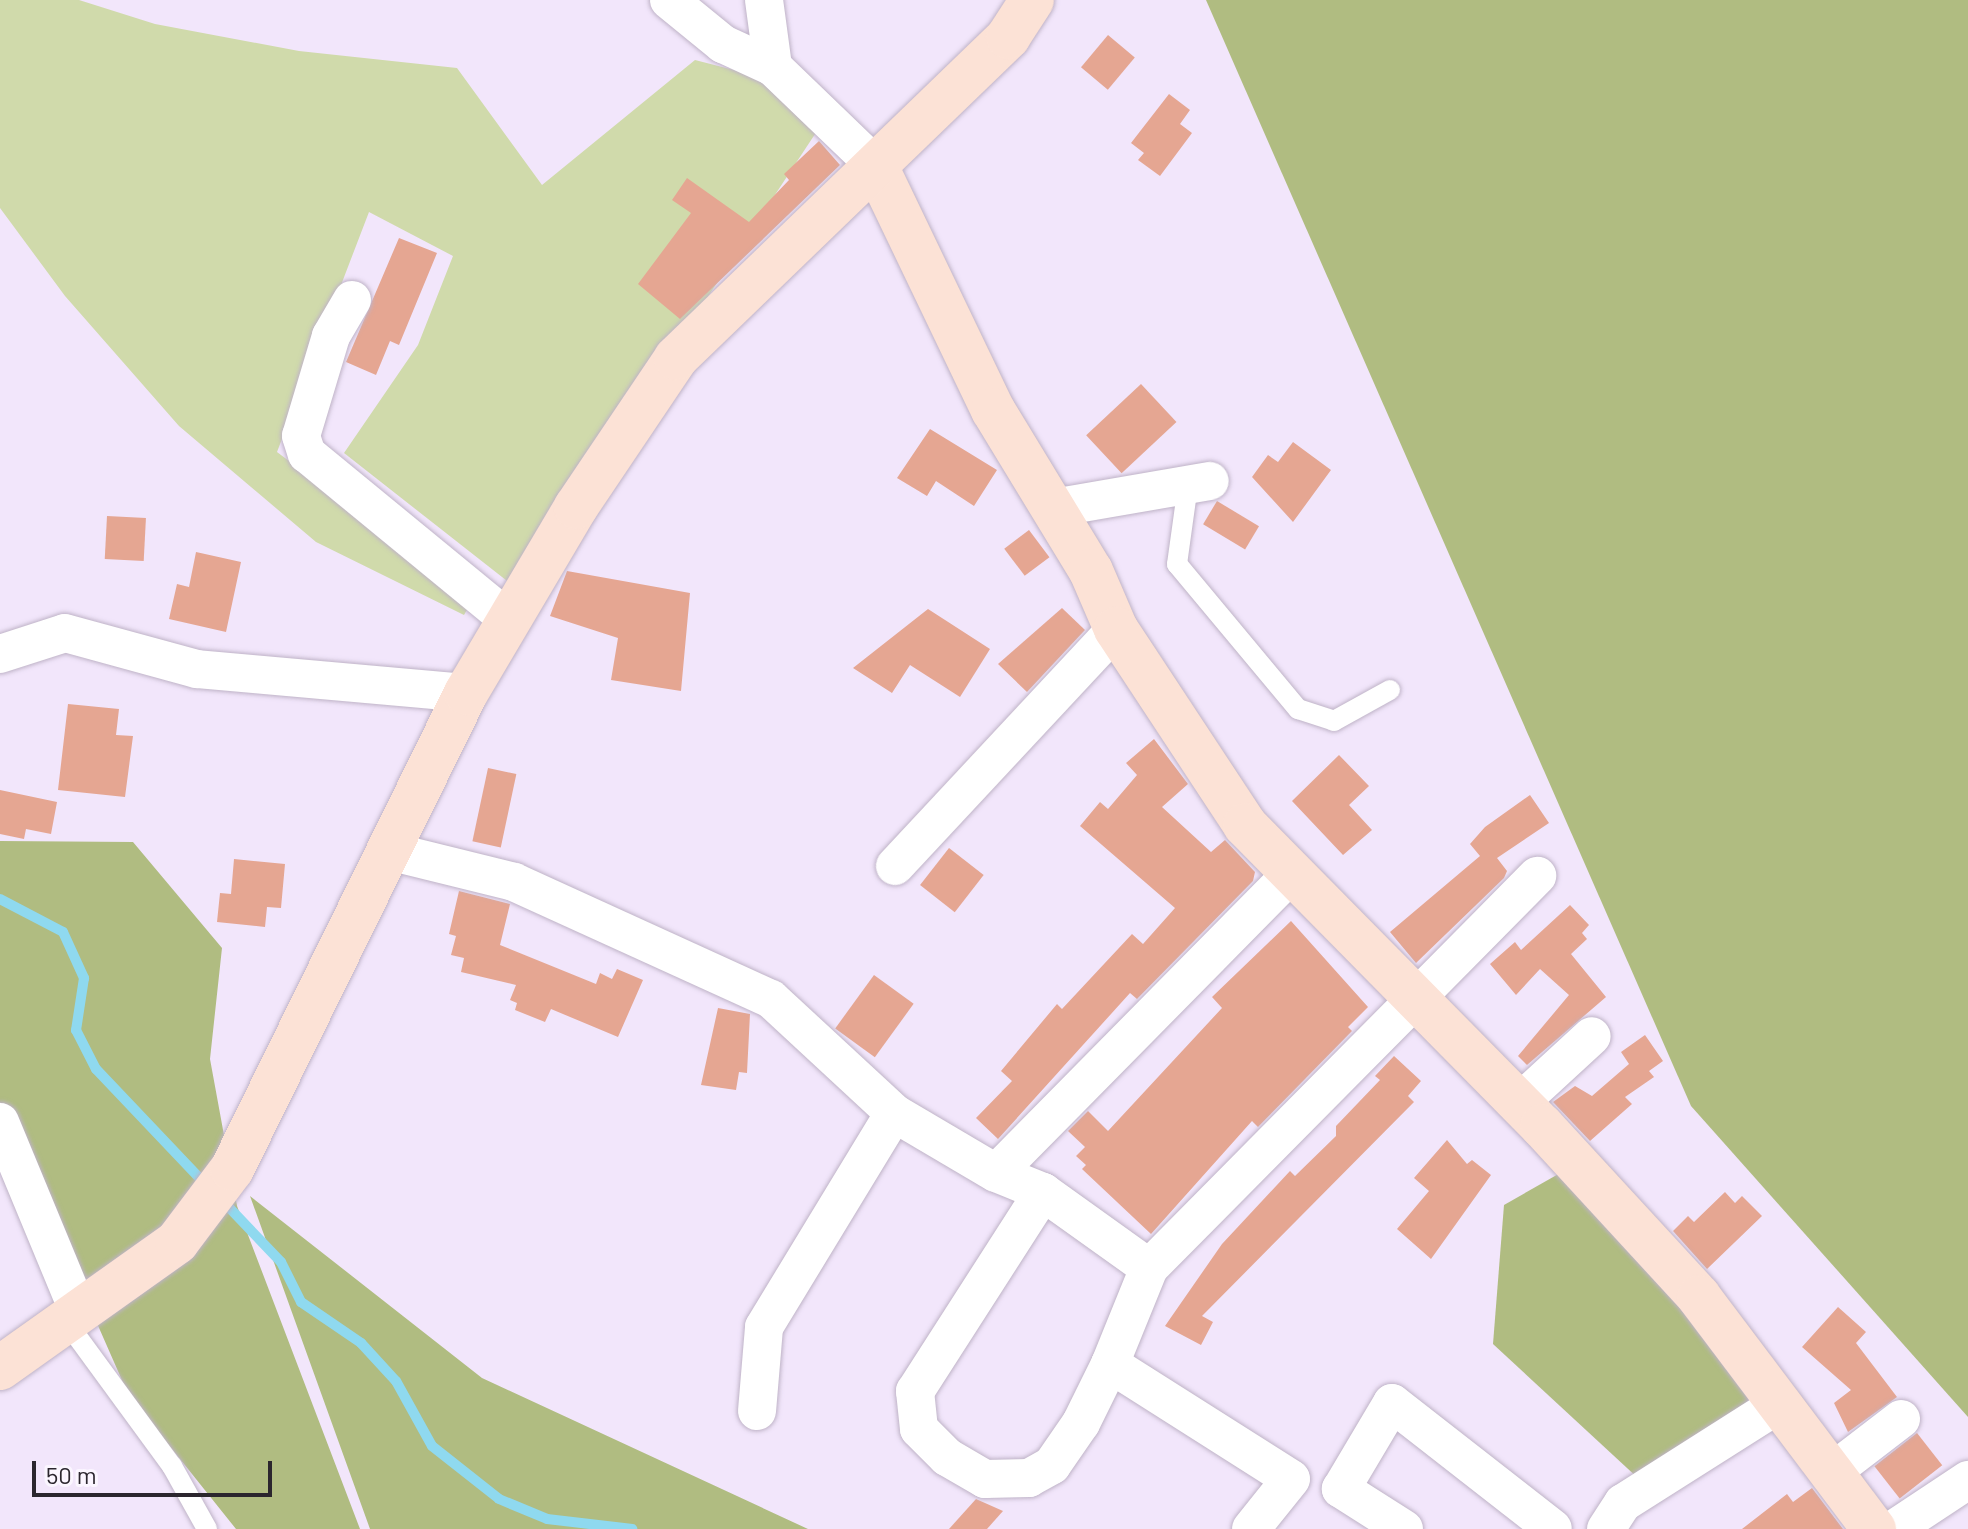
<!DOCTYPE html>
<html>
<head>
<meta charset="utf-8">
<style>
  body { margin:0 }
  #map { position:relative; width:1968px; height:1529px; overflow:hidden; background:#f2e6fb; font-family:Barlow,sans-serif }
  div>[style] { position:absolute }
  .green>* { inset:0; background:#d0daab }
  .forest>* { inset:0; background:#b0bc81 }
  .stream>* { height:10px; margin:-5px; padding:0 5px; transform-origin:5px; border-radius:5px; background:#8fd9ef }
  .building>* { inset:0; background:#e5a692; transform-origin:0 0 }
  .roads { filter:drop-shadow(0 0 2px #bfb3c7) drop-shadow(0 0 2px #bfb3c7) }
  .lane>* { height:20px; margin:-10px; padding:0 10px; transform-origin:10px; border-radius:10px; background:#fff }
  .street>* { height:38px; margin:-19px; padding:0 19px; transform-origin:19px; border-radius:19px; background:#fff }
  .secondary>* { height:44px; margin:-22px; padding:0 22px; transform-origin:22px; border-radius:22px; background:#fce2d6 }
  span { translate:-50% -50%; white-space:nowrap; text-align:center; line-height:1.15; -webkit-text-stroke:6px #fbf6ff; paint-order:stroke }
  .scale { position:absolute; left:32px; top:1461px; width:240px; height:36px; box-sizing:border-box; border:4px solid #2b262e; border-top:0; padding-left:10px; font-size:24px; line-height:28px; white-space:nowrap; color:#2b262e; -webkit-text-stroke:6px #fbf6ff; paint-order:stroke }
</style>
</head>
<body>
<div id="map">
  <div class="green">
    <i style="clip-path:polygon(0 0,79px 0,155px 24px,299px 51px,457px 68px,542px 185px,695px 60px,769px 79px,821px 125px,516px 588px,344px 453px,418px 345px,453px 256px,369px 212px,277px 452px,473px 599px,464px 615px,316px 542px,179px 426px,65px 296px,0 208px)"></i>
  </div>
  <div class="forest">
    <i style="clip-path:polygon(1206px 0,1968px 0,1968px 1417px,1691px 1106px)"></i>
    <i style="clip-path:polygon(0 841px,133px 842px,222px 948px,210px 1059px,237px 1206px,360px 1529px,236px 1529px,128px 1394px,0 1102px)"></i>
    <i style="clip-path:polygon(1562px 1172px,1768px 1401px,1640px 1480px,1493px 1344px,1504px 1205px)"></i>
    <i style="clip-path:polygon(250px 1196px,482px 1378px,808px 1529px,370px 1529px)"></i>
  </div>
  <div class="stream">
    <i style="left:0;top:899px;width:71px;rotate:27.6deg"></i>
    <i style="left:63px;top:932px;width:51px;rotate:65.5deg"></i>
    <i style="left:84px;top:978px;width:53px;rotate:98.7deg"></i>
    <i style="left:76px;top:1030px;width:44px;rotate:62.9deg"></i>
    <i style="left:96px;top:1069px;width:160px;rotate:46.5deg"></i>
    <i style="left:221px;top:1199px;width:87px;rotate:46.4deg"></i>
    <i style="left:281px;top:1262px;width:45px;rotate:63.4deg"></i>
    <i style="left:301px;top:1302px;width:73px;rotate:34.3deg"></i>
    <i style="left:361px;top:1343px;width:52px;rotate:47.4deg"></i>
    <i style="left:396px;top:1381px;width:74px;rotate:61deg"></i>
    <i style="left:432px;top:1446px;width:85px;rotate:38.3deg"></i>
    <i style="left:499px;top:1499px;width:52px;rotate:22.6deg"></i>
    <i style="left:547px;top:1519px;width:86px;rotate:6.7deg"></i>
  </div>
  <div class="building">
    <i style="left:1108px;top:35px;width:35px;height:42px;rotate:40deg"></i>
    <i style="clip-path:polygon(1169px 94px,1190px 110px,1180px 124px,1192px 133px,1160px 176px,1138px 160px,1144px 153px,1131px 143px)"></i>
    <i style="clip-path:polygon(819px 141px,840px 165px,680px 319px,638px 284px,691px 213px,672px 200px,687px 178px,749px 222px,789px 180px,784px 174px)"></i>
    <i style="clip-path:polygon(399px 238px,437px 253px,399px 345px,390px 341px,376px 375px,346px 362px)"></i>
    <i style="left:1141px;top:384px;width:52px;height:75px;rotate:47deg"></i>
    <i style="clip-path:polygon(930px 429px,997px 470px,974px 506px,936px 481px,927px 496px,897px 478px)"></i>
    <i style="clip-path:polygon(1293px 442px,1331px 470px,1293px 522px,1252px 477px,1268px 455px,1278px 462px)"></i>
    <i style="left:1217px;top:501px;width:49px;height:27px;rotate:31deg"></i>
    <i style="left:107px;top:516px;width:39px;height:43px;rotate:3deg"></i>
    <i style="left:1029px;top:530px;width:34px;height:31px;rotate:53deg"></i>
    <i style="clip-path:polygon(196px 552px,241px 562px,226px 632px,169px 619px,177px 584px,189px 587px)"></i>
    <i style="clip-path:polygon(567px 571px,690px 593px,681px 691px,611px 680px,618px 638px,550px 616px)"></i>
    <i style="clip-path:polygon(1062px 608px,1085px 630px,1027px 692px,998px 664px)"></i>
    <i style="clip-path:polygon(928px 609px,990px 649px,960px 697px,910px 665px,892px 693px,853px 668px)"></i>
    <i style="clip-path:polygon(68px 704px,119px 709px,116px 735px,133px 736px,125px 797px,58px 790px)"></i>
    <i style="clip-path:polygon(1154px 739px,1188px 784px,1162px 807px,1211px 852px,1225px 840px,1255px 872px,1253px 881px,1137px 999px,1130px 993px,998px 1139px,976px 1118px,1012px 1081px,1001px 1071px,1057px 1004px,1062px 1009px,1132px 934px,1143px 944px,1175px 908px,1080px 826px,1100px 802px,1108px 809px,1137px 775px,1126px 763px)"></i>
    <i style="clip-path:polygon(1339px 755px,1369px 786px,1349px 805px,1372px 830px,1343px 855px,1292px 801px)"></i>
    <i style="left:488px;top:768px;width:29px;height:75px;rotate:12deg"></i>
    <i style="clip-path:polygon(0 790px,57px 802px,51px 834px,26px 829px,24px 839px,0 834px)"></i>
    <i style="clip-path:polygon(1530px 795px,1549px 823px,1497px 858px,1507px 871px,1504px 878px,1416px 963px,1390px 932px,1480px 856px,1470px 844px,1485px 827px)"></i>
    <i style="left:949px;top:848px;width:44px;height:47px;rotate:38deg"></i>
    <i style="clip-path:polygon(234px 859px,285px 864px,281px 908px,267px 907px,265px 927px,217px 922px,220px 893px,231px 894px)"></i>
    <i style="clip-path:polygon(459px 891px,510px 904px,500px 945px,596px 984px,600px 973px,612px 979px,617px 969px,643px 980px,618px 1037px,551px 1009px,545px 1022px,515px 1010px,517px 1003px,510px 1000px,516px 985px,461px 972px,464px 958px,451px 955px,456px 936px,449px 934px)"></i>
    <i style="clip-path:polygon(1570px 905px,1589px 925px,1582px 933px,1587px 939px,1571px 954px,1606px 997px,1527px 1065px,1518px 1056px,1569px 995px,1540px 969px,1516px 995px,1490px 964px,1515px 942px,1521px 950px)"></i>
    <i style="clip-path:polygon(1291px 921px,1368px 1007px,1348px 1027px,1352px 1031px,1258px 1127px,1252px 1121px,1151px 1234px,1082px 1169px,1086px 1165px,1076px 1156px,1085px 1147px,1068px 1131px,1088px 1111px,1108px 1131px,1222px 1008px,1212px 997px)"></i>
    <i style="left:874px;top:975px;width:49px;height:66px;rotate:36deg"></i>
    <i style="clip-path:polygon(718px 1008px,750px 1014px,747px 1073px,739px 1072px,736px 1090px,701px 1085px)"></i>
    <i style="clip-path:polygon(1645px 1035px,1663px 1061px,1649px 1071px,1654px 1077px,1625px 1097px,1632px 1104px,1590px 1141px,1553px 1102px,1575px 1086px,1592px 1096px,1629px 1064px,1621px 1052px)"></i>
    <i style="clip-path:polygon(1394px 1056px,1421px 1081px,1408px 1096px,1414px 1102px,1202px 1316px,1213px 1322px,1201px 1345px,1165px 1326px,1222px 1244px,1290px 1171px,1295px 1176px,1336px 1136px,1336px 1126px,1380px 1080px,1375px 1076px)"></i>
    <i style="clip-path:polygon(1447px 1140px,1467px 1164px,1472px 1160px,1491px 1175px,1431px 1259px,1397px 1229px,1429px 1191px,1414px 1178px)"></i>
    <i style="clip-path:polygon(1725px 1192px,1735px 1203px,1742px 1196px,1762px 1216px,1707px 1269px,1673px 1231px,1688px 1216px,1694px 1222px)"></i>
    <i style="clip-path:polygon(1838px 1307px,1866px 1332px,1856px 1343px,1897px 1397px,1848px 1432px,1834px 1403px,1851px 1390px,1802px 1347px)"></i>
    <i style="left:1917px;top:1433px;width:41px;height:54px;rotate:52deg"></i>
    <i style="clip-path:polygon(1812px 1488px,1843px 1529px,1742px 1529px,1787px 1494px,1793px 1502px)"></i>
    <i style="clip-path:polygon(976px 1499px,1003px 1511px,987px 1529px,949px 1529px)"></i>
  </div>
  <div class="roads">
    <div class="lane">
      <i style="left:1188px;top:485px;width:80px;rotate:97.9deg"></i>
      <i style="left:1177px;top:564px;width:189px;rotate:50.2deg"></i>
      <i style="left:1298px;top:709px;width:38px;rotate:18deg"></i>
      <i style="left:1334px;top:721px;width:64px;rotate:-29deg"></i>
      <i style="left:65px;top:1320px;width:181px;rotate:53.8deg"></i>
      <i style="left:172px;top:1466px;width:72px;rotate:60.9deg"></i>
    </div>
    <div class="street">
      <i style="left:669px;top:0;width:70px;rotate:39.2deg"></i>
      <i style="left:723px;top:44px;width:55px;rotate:24.7deg"></i>
      <i style="left:773px;top:67px;width:143px;rotate:43.9deg"></i>
      <i style="left:764px;top:0;width:68px;rotate:82.3deg"></i>
      <i style="left:352px;top:300px;width:42px;rotate:120.3deg"></i>
      <i style="left:331px;top:336px;width:104px;rotate:106.7deg"></i>
      <i style="left:301px;top:436px;width:19px;rotate:72deg"></i>
      <i style="left:307px;top:454px;width:261px;rotate:39.4deg"></i>
      <i style="left:1053px;top:508px;width:159px;rotate:-9.8deg"></i>
      <i style="left:0;top:654px;width:68px;rotate:-17.9deg"></i>
      <i style="left:65px;top:633px;width:137px;rotate:15.3deg"></i>
      <i style="left:197px;top:669px;width:270px;rotate:5.1deg"></i>
      <i style="left:389px;top:851px;width:129px;rotate:13.9deg"></i>
      <i style="left:514px;top:882px;width:282px;rotate:24.5deg"></i>
      <i style="left:771px;top:999px;width:168px;rotate:42.8deg"></i>
      <i style="left:894px;top:1113px;width:118px;rotate:30.5deg"></i>
      <i style="left:895px;top:866px;width:324px;rotate:-47deg"></i>
      <i style="left:1292px;top:873px;width:421px;rotate:134.6deg"></i>
      <i style="left:996px;top:1173px;width:51px;rotate:22deg"></i>
      <i style="left:1043px;top:1192px;width:130px;rotate:35.6deg"></i>
      <i style="left:1149px;top:1268px;width:552px;rotate:-45.29deg"></i>
      <i style="left:1518px;top:1104px;width:100px;rotate:-42.6deg"></i>
      <i style="left:0;top:1122px;width:204px;rotate:67.5deg"></i>
      <i style="left:1043px;top:1192px;width:237px;rotate:122.7deg"></i>
      <i style="left:915px;top:1391px;width:38px;rotate:84deg"></i>
      <i style="left:919px;top:1429px;width:40px;rotate:45deg"></i>
      <i style="left:947px;top:1457px;width:44px;rotate:30.1deg"></i>
      <i style="left:985px;top:1479px;width:44px;rotate:-1.3deg"></i>
      <i style="left:1029px;top:1478px;width:26px;rotate:-29deg"></i>
      <i style="left:1052px;top:1465px;width:51px;rotate:-55.4deg"></i>
      <i style="left:1081px;top:1423px;width:66px;rotate:-63.8deg"></i>
      <i style="left:1149px;top:1268px;width:104px;rotate:112.1deg"></i>
      <i style="left:1110px;top:1364px;width:214px;rotate:32.4deg"></i>
      <i style="left:1291px;top:1479px;width:64px;rotate:128.7deg"></i>
      <i style="left:757px;top:1411px;width:84px;rotate:-85.2deg"></i>
      <i style="left:764px;top:1327px;width:250px;rotate:-58.7deg"></i>
      <i style="left:1832px;top:1472px;width:87px;rotate:-37.5deg"></i>
      <i style="left:1404px;top:1529px;width:75px;rotate:-147.6deg"></i>
      <i style="left:1341px;top:1489px;width:100px;rotate:-59.3deg"></i>
      <i style="left:1392px;top:1403px;width:204px;rotate:38deg"></i>
      <i style="left:1606px;top:1529px;width:31px;rotate:-57deg"></i>
      <i style="left:1623px;top:1503px;width:185px;rotate:-32.4deg"></i>
      <i style="left:1894px;top:1529px;width:89px;rotate:-33.5deg"></i>
    </div>
    <div class="secondary">
      <i style="left:876px;top:166px;width:271px;rotate:64.4deg"></i>
      <i style="left:993px;top:410px;width:188px;rotate:58.7deg"></i>
      <i style="left:1091px;top:571px;width:63px;rotate:66.7deg"></i>
      <i style="left:1116px;top:629px;width:235px;rotate:56.6deg"></i>
      <i style="left:1245px;top:825px;width:423px;rotate:45.4deg"></i>
      <i style="left:1542px;top:1126px;width:232px;rotate:47.4deg"></i>
      <i style="left:1699px;top:1297px;width:291px;rotate:53deg"></i>
      <i style="left:0;top:1368px;width:217px;rotate:-35.4deg"></i>
      <i style="left:177px;top:1242px;width:91px;rotate:-53deg"></i>
      <i style="left:232px;top:1169px;width:530px;rotate:-63.82deg"></i>
      <i style="left:466px;top:693px;width:216px;rotate:-59.4deg"></i>
      <i style="left:576px;top:507px;width:179px;rotate:-56.1deg"></i>
      <i style="left:676px;top:358px;width:462px;rotate:-44deg"></i>
      <i style="left:1008px;top:37px;width:44px;rotate:-57deg"></i>
    </div>
  </div>
  <div class="scale">50 m</div>
</div>
</body>
</html>
